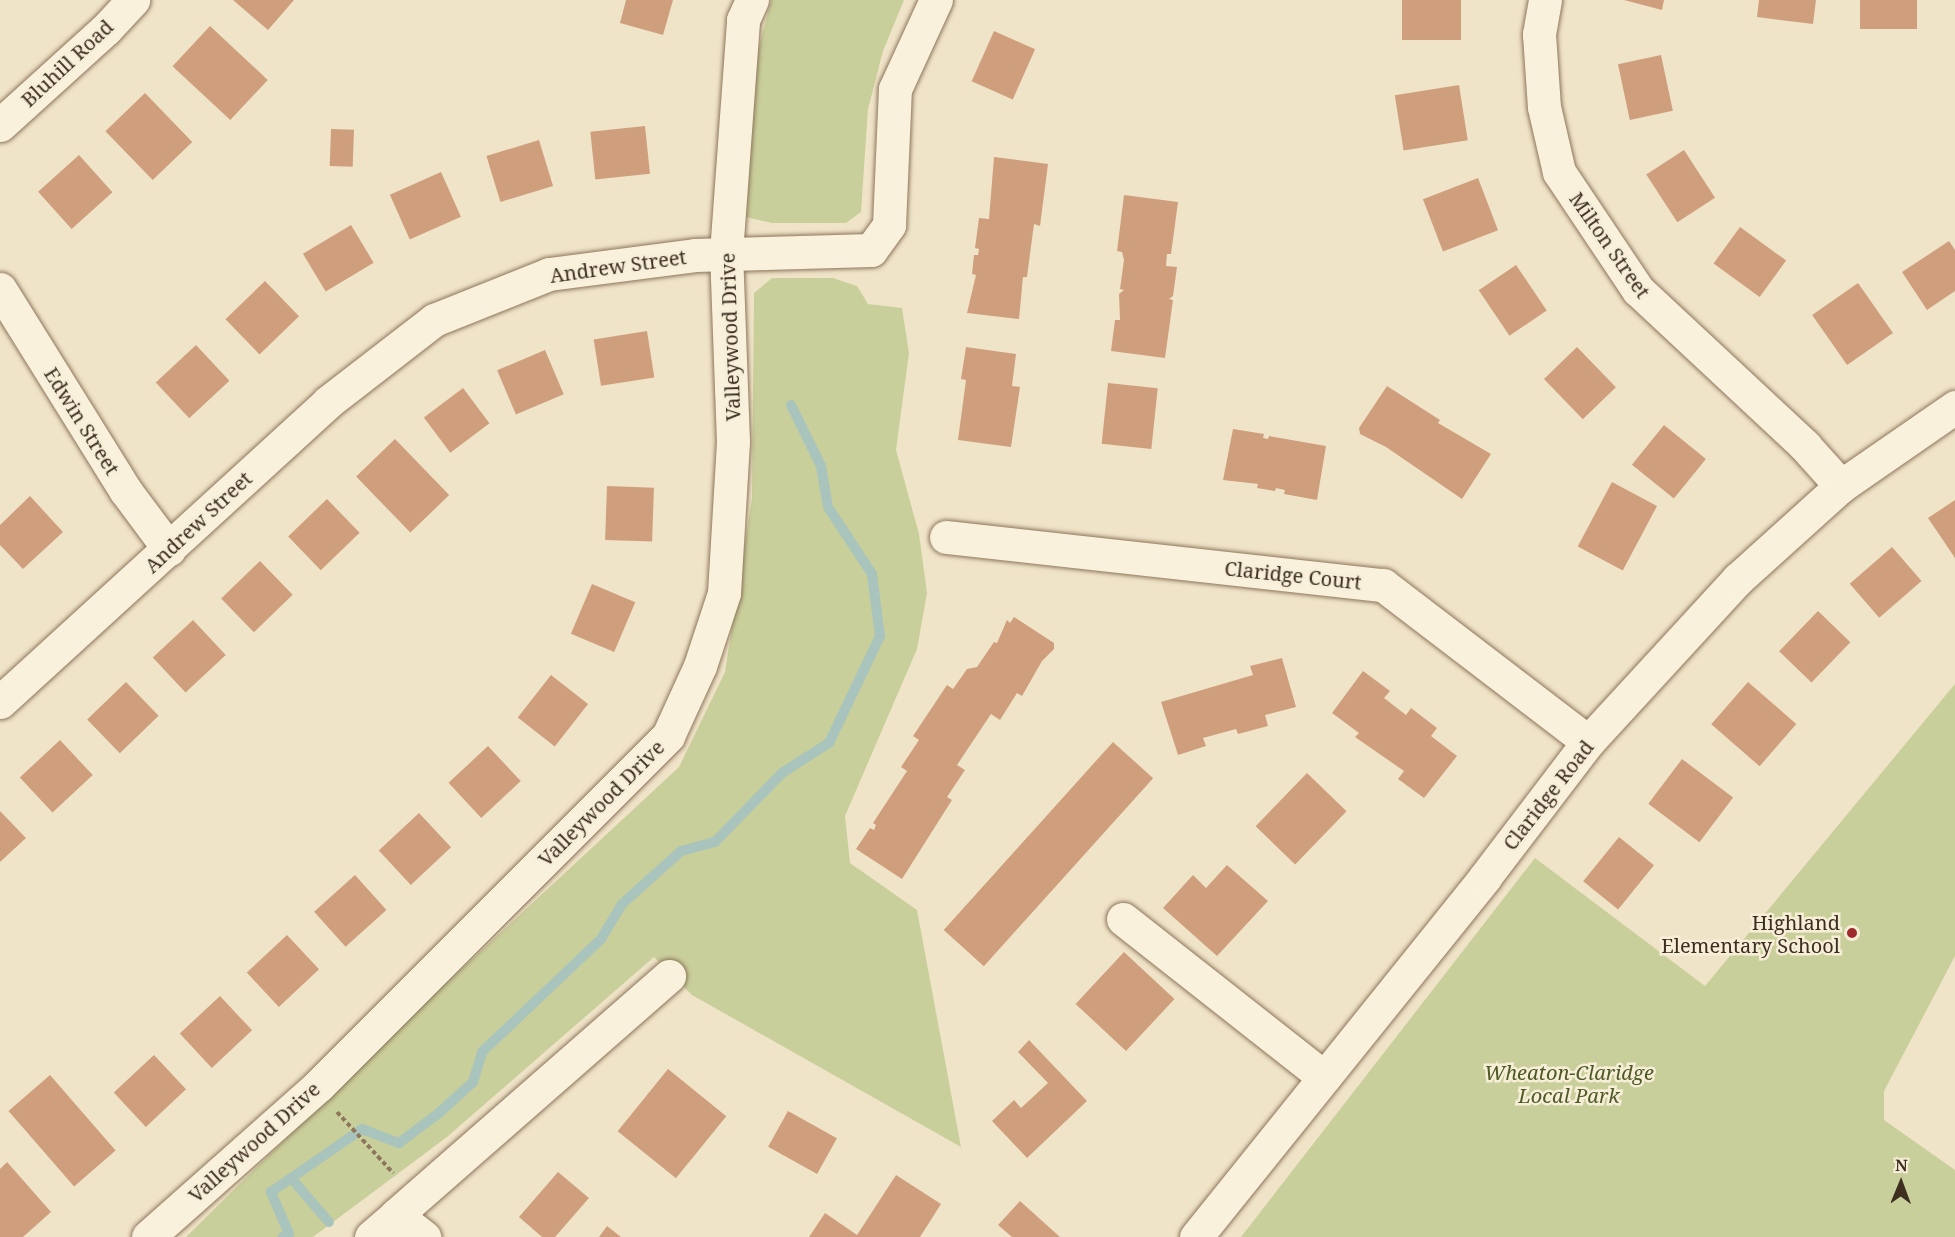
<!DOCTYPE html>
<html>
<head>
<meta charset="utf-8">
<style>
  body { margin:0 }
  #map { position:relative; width:1955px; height:1237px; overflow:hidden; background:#f0e4c8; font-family:"Noto Serif",serif }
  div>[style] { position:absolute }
  .green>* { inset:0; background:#c9cf9b }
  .stream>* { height:10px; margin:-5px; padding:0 5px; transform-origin:5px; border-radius:5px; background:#a9c4bc }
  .building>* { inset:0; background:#cf9f7d; transform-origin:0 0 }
  .path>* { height:4px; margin-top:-2px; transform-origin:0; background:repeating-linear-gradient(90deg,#8d765c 0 4.5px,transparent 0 7.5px) }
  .roads { filter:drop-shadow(0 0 2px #8d765c) drop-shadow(0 0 2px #8d765c) }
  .minor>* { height:33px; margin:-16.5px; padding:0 16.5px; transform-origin:16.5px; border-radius:16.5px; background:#faf1dc }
  .dots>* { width:16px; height:16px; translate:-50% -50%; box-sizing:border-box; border:3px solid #f7eed8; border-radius:50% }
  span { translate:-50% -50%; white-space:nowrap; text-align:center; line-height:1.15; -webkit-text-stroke:5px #f7eed8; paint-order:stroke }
  .street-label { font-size:20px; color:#3d2e20 }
  .poi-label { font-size:20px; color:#3d2e20 }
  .right { translate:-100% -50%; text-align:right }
  .park-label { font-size:20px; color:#4d5a26; font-style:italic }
  .north { position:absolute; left:1871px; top:1153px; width:60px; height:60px; -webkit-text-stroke:4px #f7eed8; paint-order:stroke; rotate:1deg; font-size:16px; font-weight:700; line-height:24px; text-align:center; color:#3d2e20 }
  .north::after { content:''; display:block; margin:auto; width:21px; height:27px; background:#3d2e20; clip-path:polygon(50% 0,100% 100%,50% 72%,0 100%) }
</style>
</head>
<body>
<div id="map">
  <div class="green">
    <i style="clip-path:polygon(771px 0,904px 0,883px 51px,868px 109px,861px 212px,846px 223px,772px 223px,746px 217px,755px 63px)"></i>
    <i style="clip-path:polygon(772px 278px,833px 278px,857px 286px,868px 304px,902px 308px,909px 353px,896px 450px,919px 534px,927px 593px,917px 649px,845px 816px,850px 863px,917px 910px,961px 1147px,692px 995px,654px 957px,447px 1137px,313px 1237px,186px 1237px,398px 1028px,679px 767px,725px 672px,752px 498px,754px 293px)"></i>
    <i style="clip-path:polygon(1955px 684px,1955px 956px,1884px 1091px,1884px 1120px,1955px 1170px,1955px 1237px,1241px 1237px,1535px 858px,1705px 986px)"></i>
  </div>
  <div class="stream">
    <i style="left:291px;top:1178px;width:58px;rotate:49.2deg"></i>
    <i style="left:283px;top:1237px;width:7px;rotate:-27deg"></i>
    <i style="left:289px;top:1234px;width:46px;rotate:-113.2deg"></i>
    <i style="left:271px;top:1192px;width:111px;rotate:-34.7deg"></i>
    <i style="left:362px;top:1129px;width:40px;rotate:21deg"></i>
    <i style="left:399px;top:1143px;width:50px;rotate:-36.9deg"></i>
    <i style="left:439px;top:1113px;width:46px;rotate:-42.4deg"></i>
    <i style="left:473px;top:1082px;width:31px;rotate:-73deg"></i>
    <i style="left:482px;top:1052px;width:164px;rotate:-43.5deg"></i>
    <i style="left:601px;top:939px;width:41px;rotate:-59deg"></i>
    <i style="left:622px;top:904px;width:79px;rotate:-41.9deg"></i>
    <i style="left:681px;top:851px;width:35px;rotate:-15deg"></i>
    <i style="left:715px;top:842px;width:96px;rotate:-45.8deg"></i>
    <i style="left:782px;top:773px;width:56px;rotate:-32.6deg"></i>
    <i style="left:829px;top:743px;width:119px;rotate:-64.5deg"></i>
    <i style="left:880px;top:636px;width:63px;rotate:-97.4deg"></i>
    <i style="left:872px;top:574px;width:80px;rotate:-123.3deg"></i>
    <i style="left:828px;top:507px;width:42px;rotate:-99.7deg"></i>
    <i style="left:821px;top:466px;width:68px;rotate:-116.2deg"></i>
  </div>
  <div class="building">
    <i style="clip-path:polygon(233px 0,294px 0,268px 30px)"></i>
    <i style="clip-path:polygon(626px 0,673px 0,663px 35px,620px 23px)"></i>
    <i style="left:1402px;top:0;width:59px;height:40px"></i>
    <i style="clip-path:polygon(1624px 0,1664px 0,1662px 10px)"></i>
    <i style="clip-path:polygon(1759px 0,1816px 0,1813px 24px,1757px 17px)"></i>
    <i style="left:1860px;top:0;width:57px;height:29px"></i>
    <i style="left:210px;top:26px;width:79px;height:55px;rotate:43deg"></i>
    <i style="left:994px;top:31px;width:45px;height:55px;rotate:24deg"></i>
    <i style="left:1661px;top:55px;width:57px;height:44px;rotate:78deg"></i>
    <i style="left:1459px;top:85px;width:56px;height:65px;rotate:81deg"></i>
    <i style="left:145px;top:93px;width:68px;height:55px;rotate:46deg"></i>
    <i style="left:645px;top:126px;width:48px;height:55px;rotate:84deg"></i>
    <i style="left:331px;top:129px;width:23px;height:37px;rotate:2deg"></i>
    <i style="left:539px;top:140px;width:48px;height:55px;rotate:73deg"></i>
    <i style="left:1684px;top:150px;width:57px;height:45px;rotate:57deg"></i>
    <i style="left:79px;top:155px;width:50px;height:55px;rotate:48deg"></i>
    <i style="clip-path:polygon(994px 157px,1048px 164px,1040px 226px,1034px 224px,1027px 277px,1023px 277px,1019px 319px,967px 313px,976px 275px,972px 274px,974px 255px,978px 255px,979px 249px,975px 248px,979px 218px,989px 219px)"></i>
    <i style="left:441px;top:172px;width:49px;height:56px;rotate:66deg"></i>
    <i style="left:1478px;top:178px;width:56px;height:59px;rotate:69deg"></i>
    <i style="clip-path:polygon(1124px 195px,1178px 202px,1171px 254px,1167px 254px,1166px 266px,1177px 267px,1173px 296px,1169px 299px,1173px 300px,1165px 358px,1111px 351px,1115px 320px,1120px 320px,1119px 294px,1124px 290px,1120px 289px,1124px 260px,1122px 252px,1117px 251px)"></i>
    <i style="left:351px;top:225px;width:44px;height:56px;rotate:59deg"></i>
    <i style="left:1740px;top:227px;width:57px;height:45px;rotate:36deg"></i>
    <i style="clip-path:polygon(1949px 241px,1955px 250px,1955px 291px,1927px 310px,1902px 272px)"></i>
    <i style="left:1516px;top:265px;width:55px;height:45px;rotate:56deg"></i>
    <i style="left:265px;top:281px;width:49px;height:55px;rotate:46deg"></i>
    <i style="left:1858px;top:283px;width:61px;height:56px;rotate:55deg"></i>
    <i style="left:647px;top:331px;width:47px;height:54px;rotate:81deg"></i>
    <i style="left:196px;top:345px;width:49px;height:55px;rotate:47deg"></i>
    <i style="clip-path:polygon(966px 347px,1016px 354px,1012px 386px,1020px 387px,1011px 447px,958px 440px,966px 380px,961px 379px)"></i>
    <i style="left:1577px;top:347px;width:56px;height:46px;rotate:46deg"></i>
    <i style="left:545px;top:350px;width:48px;height:52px;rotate:67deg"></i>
    <i style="left:1108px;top:383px;width:50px;height:61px;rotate:6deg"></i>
    <i style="clip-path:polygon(1387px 386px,1440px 420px,1438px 423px,1491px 454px,1462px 499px,1386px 447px,1360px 434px,1359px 428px)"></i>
    <i style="left:463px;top:388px;width:44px;height:49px;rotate:53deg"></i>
    <i style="left:1664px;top:425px;width:54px;height:51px;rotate:39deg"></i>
    <i style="clip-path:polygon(1233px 429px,1264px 434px,1263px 438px,1268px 439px,1269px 436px,1326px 446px,1317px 500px,1284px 494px,1285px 490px,1276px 488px,1275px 491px,1257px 488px,1258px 484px,1223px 480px)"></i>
    <i style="left:395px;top:439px;width:78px;height:54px;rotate:46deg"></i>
    <i style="left:1612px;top:482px;width:51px;height:73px;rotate:28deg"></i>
    <i style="left:607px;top:486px;width:47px;height:54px;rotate:2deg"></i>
    <i style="clip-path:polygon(30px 496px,63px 532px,23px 569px,0 545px,0 525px)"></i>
    <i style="left:327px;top:499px;width:47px;height:54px;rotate:46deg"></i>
    <i style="clip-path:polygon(1955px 500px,1955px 558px,1928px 518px)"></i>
    <i style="left:1892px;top:547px;width:45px;height:56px;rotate:49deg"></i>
    <i style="left:260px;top:561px;width:47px;height:54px;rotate:46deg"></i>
    <i style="left:592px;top:584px;width:47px;height:54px;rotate:23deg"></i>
    <i style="left:1818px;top:611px;width:45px;height:56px;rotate:44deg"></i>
    <i style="clip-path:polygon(1014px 617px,1054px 643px,1054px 649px,1042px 661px,1022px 696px,1017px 693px,1000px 720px,991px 714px,957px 765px,965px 770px,947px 797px,952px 800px,902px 879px,856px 849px,870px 828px,874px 830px,876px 825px,873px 823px,907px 771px,901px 767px,919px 740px,913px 736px,947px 685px,953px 689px,967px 669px,977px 667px,994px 642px,997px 643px,1007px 620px,1010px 623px)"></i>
    <i style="left:193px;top:620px;width:48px;height:55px;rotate:47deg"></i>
    <i style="clip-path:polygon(1282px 658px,1296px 707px,1265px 715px,1268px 726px,1238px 734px,1236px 729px,1203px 738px,1206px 746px,1178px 755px,1161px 702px,1253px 675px,1250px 666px)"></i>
    <i style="clip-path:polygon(1363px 671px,1390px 691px,1384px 698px,1406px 715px,1411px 708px,1437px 728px,1431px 736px,1457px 756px,1424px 798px,1398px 779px,1404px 771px,1355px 737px,1359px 733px,1332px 713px)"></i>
    <i style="left:551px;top:675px;width:47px;height:54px;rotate:38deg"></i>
    <i style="left:126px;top:682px;width:47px;height:54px;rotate:46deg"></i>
    <i style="left:1748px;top:682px;width:64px;height:56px;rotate:41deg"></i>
    <i style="left:60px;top:740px;width:48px;height:55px;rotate:47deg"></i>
    <i style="left:1113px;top:742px;width:54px;height:253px;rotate:42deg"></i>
    <i style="left:488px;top:746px;width:48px;height:54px;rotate:47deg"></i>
    <i style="left:1682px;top:759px;width:64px;height:56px;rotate:37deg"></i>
    <i style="left:1307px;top:773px;width:55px;height:74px;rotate:44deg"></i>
    <i style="clip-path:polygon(0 811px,26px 838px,0 862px)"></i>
    <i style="left:419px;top:813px;width:47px;height:55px;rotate:47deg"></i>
    <i style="left:1619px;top:837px;width:45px;height:57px;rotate:39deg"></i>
    <i style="clip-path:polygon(1227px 865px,1268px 901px,1217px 956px,1163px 908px,1193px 875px,1206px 888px)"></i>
    <i style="left:355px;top:875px;width:47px;height:55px;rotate:48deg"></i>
    <i style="left:287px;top:935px;width:47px;height:55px;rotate:47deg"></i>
    <i style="left:1124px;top:952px;width:69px;height:71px;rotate:43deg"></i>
    <i style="left:220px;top:996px;width:47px;height:55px;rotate:47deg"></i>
    <i style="clip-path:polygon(1029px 1040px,1087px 1101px,1027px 1158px,992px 1121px,1014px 1100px,1021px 1108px,1048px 1083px,1018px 1052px)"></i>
    <i style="left:154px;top:1055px;width:47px;height:55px;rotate:47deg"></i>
    <i style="left:668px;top:1069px;width:75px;height:80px;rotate:39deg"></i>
    <i style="left:50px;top:1075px;width:100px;height:55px;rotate:49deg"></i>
    <i style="left:788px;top:1111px;width:56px;height:41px;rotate:29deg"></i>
    <i style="clip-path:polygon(7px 1162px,51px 1212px,23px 1237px,0 1237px,0 1169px)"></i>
    <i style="clip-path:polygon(558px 1172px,589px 1198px,555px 1237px,542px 1237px,519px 1217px)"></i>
    <i style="clip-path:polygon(896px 1175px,941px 1204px,920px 1237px,809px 1237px,825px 1213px,857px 1235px)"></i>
    <i style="clip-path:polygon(1020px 1201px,1060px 1237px,1012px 1237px,998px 1225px)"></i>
    <i style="clip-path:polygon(607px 1226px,621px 1237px,599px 1237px)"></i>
  </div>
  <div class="path">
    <i style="left:337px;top:1112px;width:83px;rotate:47.4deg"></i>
  </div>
  <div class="roads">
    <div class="minor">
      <i style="left:1545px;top:0;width:35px;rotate:100deg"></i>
      <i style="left:1539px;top:34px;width:73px;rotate:86.1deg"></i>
      <i style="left:1544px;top:107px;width:67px;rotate:77deg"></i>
      <i style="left:1559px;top:172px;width:142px;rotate:56.2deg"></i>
      <i style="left:1638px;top:290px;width:229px;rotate:43deg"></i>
      <i style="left:1805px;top:446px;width:54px;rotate:48deg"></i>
      <i style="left:0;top:125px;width:143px;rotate:-42.2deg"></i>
      <i style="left:106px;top:29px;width:40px;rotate:-47deg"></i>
      <i style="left:0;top:289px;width:237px;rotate:58.1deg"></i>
      <i style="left:125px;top:490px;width:74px;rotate:53.3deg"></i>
      <i style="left:946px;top:537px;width:440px;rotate:6.3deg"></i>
      <i style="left:1383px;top:585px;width:258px;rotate:37.4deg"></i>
      <i style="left:0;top:702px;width:445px;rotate:-42.4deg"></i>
      <i style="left:328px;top:402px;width:134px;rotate:-37.7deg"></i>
      <i style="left:434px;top:320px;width:124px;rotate:-21.8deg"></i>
      <i style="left:549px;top:274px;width:147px;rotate:-7.4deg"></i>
      <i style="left:695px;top:255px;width:176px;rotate:-1.6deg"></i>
      <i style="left:871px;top:250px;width:31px;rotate:-54deg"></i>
      <i style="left:889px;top:225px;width:136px;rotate:-87.5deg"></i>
      <i style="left:895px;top:89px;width:98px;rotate:-65.3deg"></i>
      <i style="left:1123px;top:919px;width:256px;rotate:38.2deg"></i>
      <i style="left:396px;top:1215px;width:363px;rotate:-41.2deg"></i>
      <i style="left:148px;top:1237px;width:229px;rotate:-41.6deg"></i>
      <i style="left:319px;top:1085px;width:494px;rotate:-45deg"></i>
      <i style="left:668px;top:736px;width:77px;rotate:-65.4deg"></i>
      <i style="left:700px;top:666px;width:77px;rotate:-71.8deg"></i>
      <i style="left:724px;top:593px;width:151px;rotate:-86.6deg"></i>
      <i style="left:733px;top:442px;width:189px;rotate:-92.1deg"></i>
      <i style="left:726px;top:253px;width:234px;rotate:-85.8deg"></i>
      <i style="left:743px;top:20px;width:22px;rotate:-66deg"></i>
      <i style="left:371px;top:1237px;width:33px;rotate:-41deg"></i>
      <i style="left:396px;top:1215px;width:36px;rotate:38deg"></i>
      <i style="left:1196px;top:1237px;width:462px;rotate:-51.2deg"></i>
      <i style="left:1485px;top:877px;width:170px;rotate:-52.7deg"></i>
      <i style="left:1588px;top:742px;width:222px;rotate:-47.4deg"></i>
      <i style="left:1738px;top:579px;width:139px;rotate:-42.1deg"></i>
      <i style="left:1841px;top:486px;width:139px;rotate:-34.7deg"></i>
    </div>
  </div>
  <div class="dots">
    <i style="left:1852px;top:933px;background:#9e2a2b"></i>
  </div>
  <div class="street-label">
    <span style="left:67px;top:63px;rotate:-43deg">Bluhill Road</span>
    <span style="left:1610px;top:245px;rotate:55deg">Milton Street</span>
    <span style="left:618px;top:266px;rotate:-8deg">Andrew Street</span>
    <span style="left:730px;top:337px;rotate:-92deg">Valleywood Drive</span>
    <span style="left:82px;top:421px;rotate:58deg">Edwin Street</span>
    <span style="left:198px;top:522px;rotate:-43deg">Andrew Street</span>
    <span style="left:1293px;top:575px;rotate:6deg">Claridge Court</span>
    <span style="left:1548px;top:795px;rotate:-52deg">Claridge Road</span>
    <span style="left:601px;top:803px;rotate:-45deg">Valleywood Drive</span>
    <span style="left:254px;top:1142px;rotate:-42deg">Valleywood Drive</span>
  </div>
  <div class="poi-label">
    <span class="right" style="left:1840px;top:934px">Highland<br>Elementary School</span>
  </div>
  <div class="park-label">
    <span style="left:1569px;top:1084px">Wheaton-Claridge<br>Local Park</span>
  </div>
  <div class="north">N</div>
</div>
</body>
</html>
